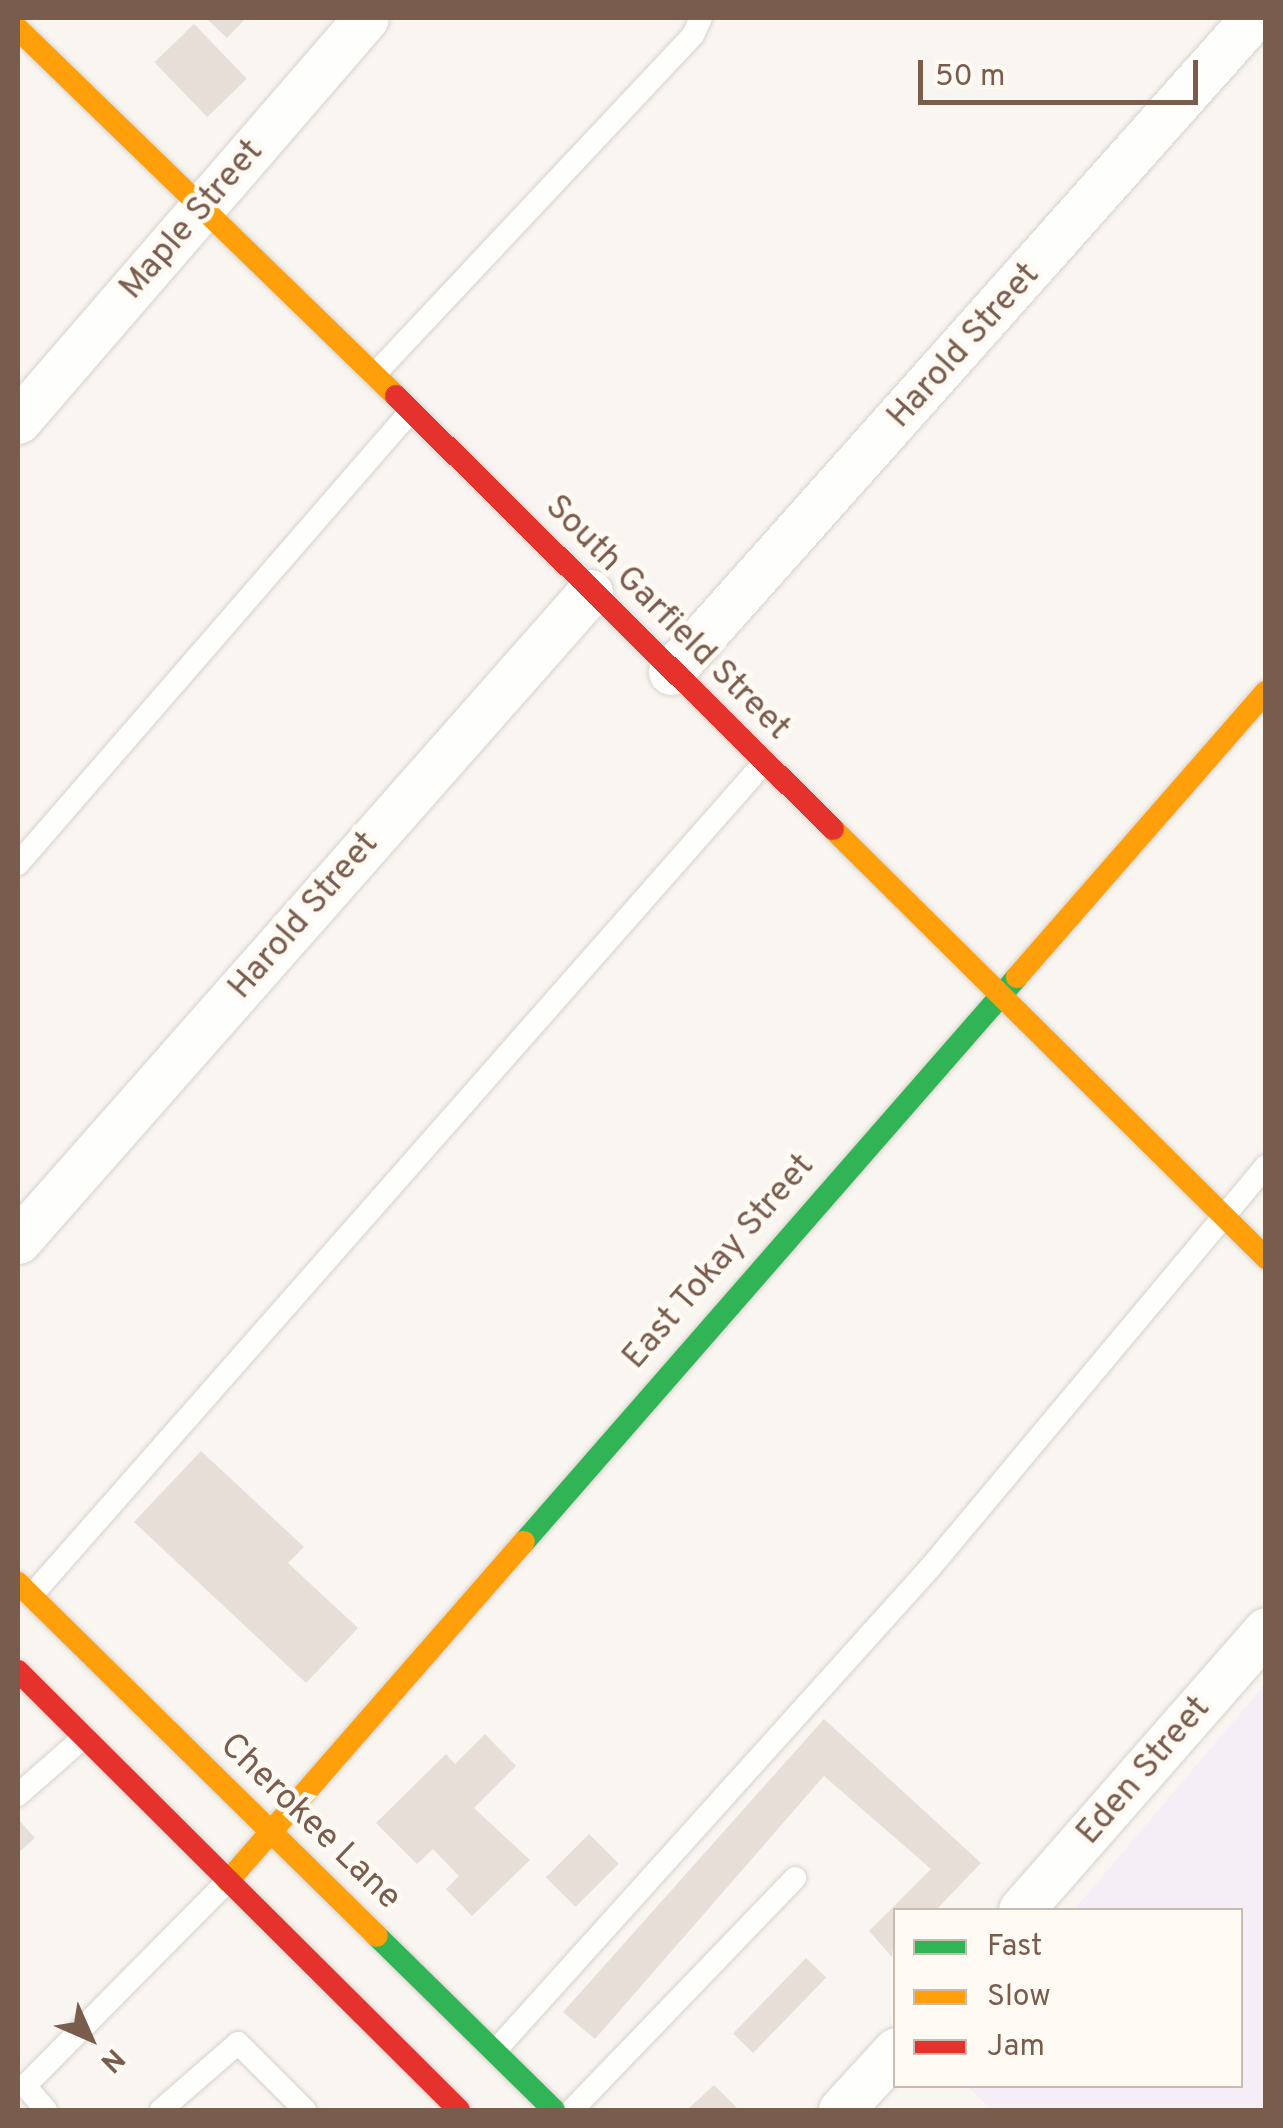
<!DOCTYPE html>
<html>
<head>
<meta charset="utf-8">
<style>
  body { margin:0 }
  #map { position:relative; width:1283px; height:2128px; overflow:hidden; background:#f9f5f0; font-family:Overpass,sans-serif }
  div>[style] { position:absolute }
  .education>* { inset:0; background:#f6eef6 }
  .building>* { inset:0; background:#e6ded7; transform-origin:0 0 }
  .roads { filter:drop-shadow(0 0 2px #d7d1cb) drop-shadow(0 0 2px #d7d1cb) }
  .lane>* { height:22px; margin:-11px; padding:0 11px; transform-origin:11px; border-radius:11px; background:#fefefd }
  .street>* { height:45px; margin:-22.5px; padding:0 22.5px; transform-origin:22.5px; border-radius:22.5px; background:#fefefd }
  .fast>* { height:22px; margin:-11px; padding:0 11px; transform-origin:11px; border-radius:11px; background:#30b455 }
  .slow>* { height:22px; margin:-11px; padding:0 11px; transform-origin:11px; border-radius:11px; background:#ff9f0a }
  .jam>* { height:22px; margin:-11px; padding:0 11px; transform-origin:11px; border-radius:11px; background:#e5322d }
  span { translate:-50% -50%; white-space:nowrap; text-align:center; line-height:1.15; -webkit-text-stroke:9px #fffaf3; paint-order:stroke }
  .street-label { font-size:35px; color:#7a5c4d }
  .frame { position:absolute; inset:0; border:20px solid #7a5c4d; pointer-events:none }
  .legend { position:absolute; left:893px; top:1908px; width:350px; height:180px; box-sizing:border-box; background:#fffaf3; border:2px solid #cabbb1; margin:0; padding:12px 18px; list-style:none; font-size:30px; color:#7a5c4d }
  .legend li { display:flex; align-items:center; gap:20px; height:50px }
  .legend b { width:50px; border:2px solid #cabbb1 }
  .north { position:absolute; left:40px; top:1988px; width:100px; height:100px; -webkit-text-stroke:8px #fffaf3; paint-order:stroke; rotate:135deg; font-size:28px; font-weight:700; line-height:40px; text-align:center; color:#7a5c4d }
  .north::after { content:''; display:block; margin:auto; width:35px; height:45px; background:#7a5c4d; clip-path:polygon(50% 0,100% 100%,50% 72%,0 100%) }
  .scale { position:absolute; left:918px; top:60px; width:280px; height:45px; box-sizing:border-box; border:5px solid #7a5c4d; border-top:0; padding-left:12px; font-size:30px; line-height:35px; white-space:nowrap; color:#7a5c4d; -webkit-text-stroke:8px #fffaf3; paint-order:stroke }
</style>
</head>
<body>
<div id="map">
  <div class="education">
    <i style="clip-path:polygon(1265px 1684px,1265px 2110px,992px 2110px,967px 2086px,1240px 2086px,1240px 1910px,1074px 1910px)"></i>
  </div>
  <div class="building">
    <i style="clip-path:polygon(206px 18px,246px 18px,227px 38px)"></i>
    <i style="left:194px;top:24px;width:76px;height:55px;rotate:46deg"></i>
    <i style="clip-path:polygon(201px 1451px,304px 1547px,288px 1563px,358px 1628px,306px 1683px,134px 1522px)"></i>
    <i style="clip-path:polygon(824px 1719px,981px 1863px,936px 1910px,896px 1910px,892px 1957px,869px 1931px,931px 1869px,824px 1776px,595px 2039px,563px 2012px)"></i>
    <i style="clip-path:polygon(485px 1734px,516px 1766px,474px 1808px,530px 1860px,472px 1916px,446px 1889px,459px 1876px,433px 1849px,417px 1864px,376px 1823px,446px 1754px,455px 1764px)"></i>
    <i style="clip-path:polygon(18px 1819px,35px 1838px,18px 1853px)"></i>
    <i style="left:589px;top:1834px;width:42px;height:61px;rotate:45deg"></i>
    <i style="left:806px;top:1958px;width:28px;height:105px;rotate:44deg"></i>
    <i style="clip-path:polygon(714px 2085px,739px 2110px,687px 2110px)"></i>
  </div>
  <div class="roads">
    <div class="lane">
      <i style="left:374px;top:375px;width:466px;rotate:-46.8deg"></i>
      <i style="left:693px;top:35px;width:19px;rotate:-65deg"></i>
      <i style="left:18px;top:864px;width:598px;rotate:-49.07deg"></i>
      <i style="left:31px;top:1596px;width:1108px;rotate:-48.66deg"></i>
      <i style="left:18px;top:1795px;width:88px;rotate:-41.3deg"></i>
      <i style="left:495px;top:2051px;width:649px;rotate:-48deg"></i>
      <i style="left:929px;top:1569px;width:525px;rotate:-50.1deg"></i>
      <i style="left:46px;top:2110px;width:32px;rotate:-131deg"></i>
      <i style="left:25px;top:2086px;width:289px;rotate:-45.3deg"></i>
      <i style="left:161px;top:2110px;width:102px;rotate:-41deg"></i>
      <i style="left:238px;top:2043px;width:95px;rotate:45deg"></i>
      <i style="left:572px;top:2110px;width:322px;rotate:-46.1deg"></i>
    </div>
    <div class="street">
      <i style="left:18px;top:421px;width:532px;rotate:-49.19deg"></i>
      <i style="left:671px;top:672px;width:875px;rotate:-48.33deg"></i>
      <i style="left:18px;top:1241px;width:865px;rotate:-48.61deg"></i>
      <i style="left:1021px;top:1910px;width:372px;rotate:-48.8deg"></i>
      <i style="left:841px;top:2110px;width:81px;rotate:-47.5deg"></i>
    </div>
    <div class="fast">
      <i style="left:524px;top:1542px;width:750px;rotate:-48.89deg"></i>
      <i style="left:377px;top:1936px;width:248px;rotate:44.5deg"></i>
    </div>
    <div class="slow">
      <i style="left:18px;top:29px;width:527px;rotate:44.15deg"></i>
      <i style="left:833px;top:829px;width:610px;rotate:44.73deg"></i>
      <i style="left:1017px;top:977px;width:378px;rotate:-48.9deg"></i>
      <i style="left:18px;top:1583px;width:503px;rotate:44.52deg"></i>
      <i style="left:228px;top:1881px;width:450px;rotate:-48.9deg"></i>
    </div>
    <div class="jam">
      <i style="left:396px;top:396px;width:615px;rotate:44.74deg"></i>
      <i style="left:18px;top:1671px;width:622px;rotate:44.87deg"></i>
    </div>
  </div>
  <div class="street-label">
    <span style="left:192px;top:220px;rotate:-49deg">Maple Street</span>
    <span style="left:964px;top:346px;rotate:-48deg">Harold Street</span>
    <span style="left:667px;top:618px;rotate:45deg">South Garfield Street</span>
    <span style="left:304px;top:916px;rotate:-49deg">Harold Street</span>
    <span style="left:719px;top:1262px;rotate:-49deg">East Tokay Street</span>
    <span style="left:1144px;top:1771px;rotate:-49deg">Eden Street</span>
    <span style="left:310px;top:1822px;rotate:44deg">Cherokee Lane</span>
  </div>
  <div class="frame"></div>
  <ul class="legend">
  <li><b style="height:12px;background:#30b455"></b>Fast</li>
  <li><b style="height:12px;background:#ff9f0a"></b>Slow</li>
  <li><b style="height:12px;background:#e5322d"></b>Jam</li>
  </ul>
  <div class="north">N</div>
  <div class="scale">50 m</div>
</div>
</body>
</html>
